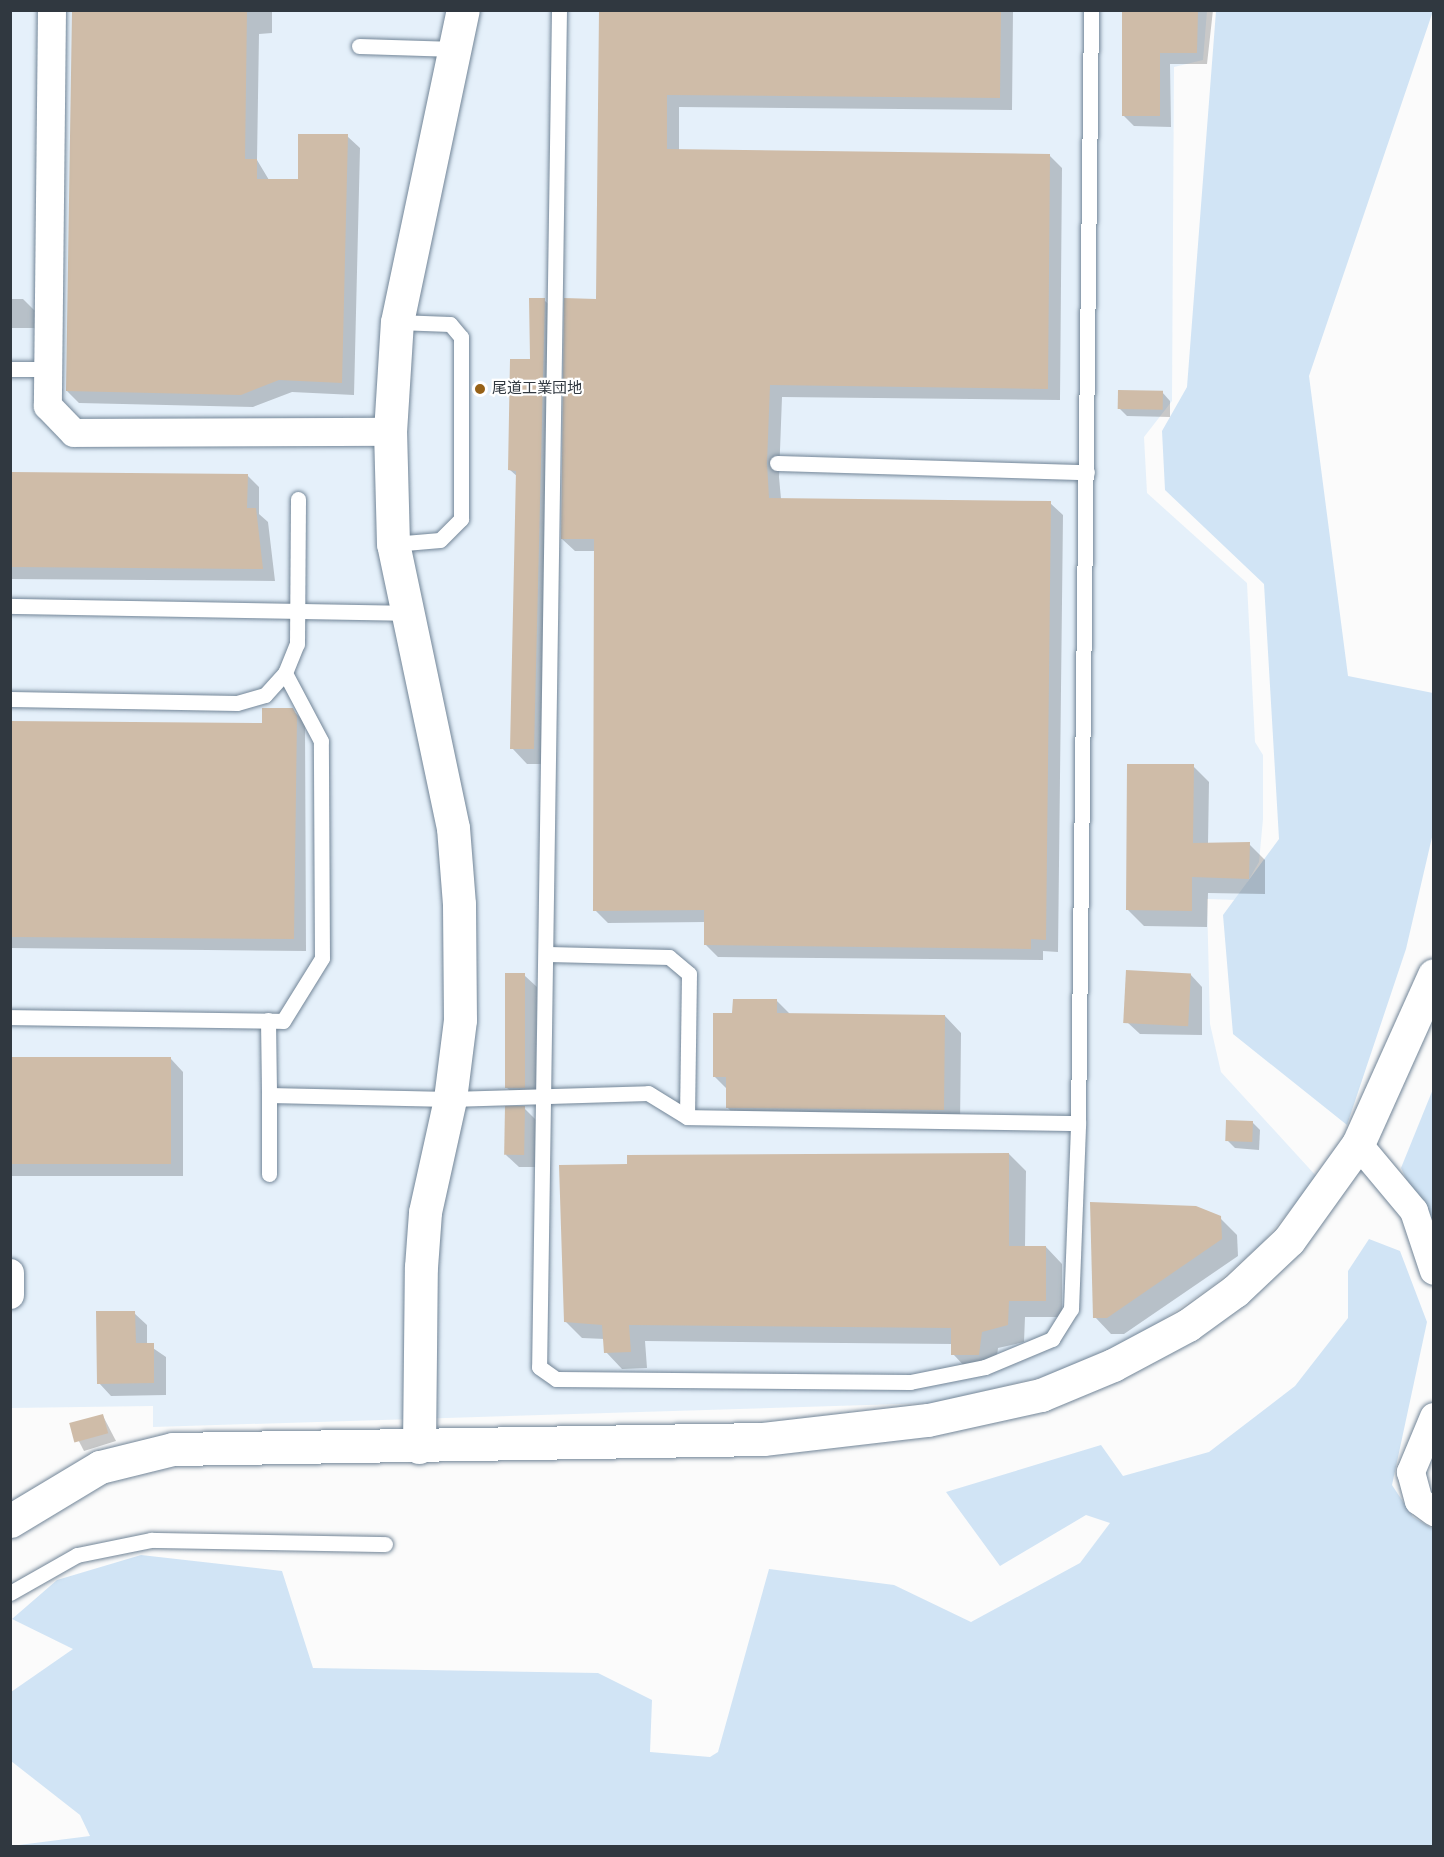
<!DOCTYPE html>
<html>
<head>
<meta charset="utf-8">
<style>
  body { margin:0 }
  #map { position:relative; width:1444px; height:1857px; overflow:hidden; background:#fbfbfb; font-family:"Work Sans","Noto Sans JP",sans-serif }
  div>[style] { position:absolute }
  .built>* { inset:0; background:#e5f0fa }
  .green>* { inset:0; background:#d1e4f5 }
  .shadow>* { inset:0; background:#0003 }
  .building>* { inset:0; background:#cfbca8; transform-origin:0 0 }
  .roads { filter:drop-shadow(0 0 2px #728597) drop-shadow(0 0 2px #728597) }
  .service>* { height:15px; margin:-7.5px; padding:0 7.5px; transform-origin:7.5px; border-radius:7.5px; background:#fff }
  .minor>* { height:28px; margin:-14px; padding:0 14px; transform-origin:14px; border-radius:14px; background:#fff }
  .tertiary>* { height:33px; margin:-16.5px; padding:0 16.5px; transform-origin:16.5px; border-radius:16.5px; background:#fff }
  .dots>* { width:16px; height:16px; translate:-50% -50%; box-sizing:border-box; border:3px solid #fff; border-radius:50% }
  span { translate:-50% -50%; white-space:nowrap; text-align:center; line-height:1.15; -webkit-text-stroke:4.5px #fff; paint-order:stroke }
  .poi-label { font-size:15px; color:#303840 }
  .left { translate:0 -50%; text-align:left }
  .frame { position:absolute; inset:0; border:12px solid #303840; pointer-events:none }
</style>
</head>
<body>
<div id="map">
  <div class="built">
    <i style="clip-path:polygon(10px 11px,1207px 11px,1203px 60px,1174px 67px,1172px 401px,1144px 437px,1147px 493px,1247px 583px,1255px 742px,1263px 755px,1263px 819px,1259px 862px,1237px 900px,1207px 899px,1210px 1024px,1221px 1072px,1318px 1178px,1260px 1245px,1215px 1284px,1142px 1334px,1051px 1375px,933px 1403px,153px 1427px,153px 1406px,11px 1408px)"></i>
  </div>
  <div class="green">
    <i style="clip-path:polygon(1216px 11px,1433px 11px,1309px 376px,1348px 676px,1433px 693px,1433px 833px,1406px 949px,1347px 1125px,1233px 1034px,1223px 915px,1279px 839px,1264px 584px,1165px 490px,1162px 431px,1187px 387px)"></i>
    <i style="clip-path:polygon(1433px 1089px,1433px 1235px,1401px 1168px)"></i>
    <i style="clip-path:polygon(1369px 1239px,1400px 1251px,1427px 1322px,1392px 1485px,1413px 1517px,1433px 1529px,1433px 1846px,11px 1846px,90px 1836px,80px 1815px,11px 1761px,11px 1692px,73px 1649px,12px 1619px,57px 1580px,141px 1555px,282px 1571px,313px 1668px,598px 1673px,652px 1700px,650px 1752px,710px 1757px,718px 1752px,769px 1569px,894px 1585px,971px 1622px,1080px 1563px,1110px 1523px,1086px 1515px,1000px 1566px,946px 1492px,1101px 1445px,1123px 1476px,1209px 1452px,1295px 1386px,1348px 1318px,1348px 1271px)"></i>
  </div>
  <div class="shadow">
    <i style="clip-path:polygon(74px 10px,272px 10px,272px 33px,259px 34px,257px 160px,269px 180px,300px 180px,347px 136px,360px 148px,354px 395px,292px 392px,253px 407px,79px 403px,67px 391px)"></i>
    <i style="clip-path:polygon(600px 10px,1013px 10px,1012px 110px,679px 107px,679px 151px,1049px 155px,1062px 168px,1060px 400px,782px 397px,779px 477px,781px 499px,1050px 503px,1063px 515px,1058px 952px,1043px 951px,1043px 960px,718px 957px,706px 945px,706px 922px,608px 923px,595px 910px,596px 551px,575px 551px,562px 539px,597px 300px)"></i>
    <i style="clip-path:polygon(1123px 10px,1213px 10px,1207px 64px,1170px 64px,1171px 127px,1134px 126px,1123px 115px)"></i>
    <i style="clip-path:polygon(10px 299px,23px 299px,35px 311px,35px 328px,10px 328px)"></i>
    <i style="clip-path:polygon(544px 300px,560px 315px,548px 764px,527px 764px,512px 748px,518px 477px,510px 470px)"></i>
    <i style="clip-path:polygon(1162px 392px,1170px 401px,1170px 417px,1127px 416px,1119px 408px)"></i>
    <i style="clip-path:polygon(10px 473px,247px 475px,259px 487px,259px 514px,268px 522px,275px 581px,10px 579px)"></i>
    <i style="clip-path:polygon(292px 710px,305px 722px,306px 951px,10px 948px,10px 722px,264px 724px)"></i>
    <i style="clip-path:polygon(1193px 766px,1209px 782px,1208px 844px,1249px 844px,1265px 860px,1265px 894px,1208px 893px,1207px 927px,1144px 926px,1128px 910px)"></i>
    <i style="clip-path:polygon(1190px 974px,1202px 987px,1202px 1035px,1140px 1034px,1127px 1022px)"></i>
    <i style="clip-path:polygon(524px 975px,537px 987px,536px 1099px,519px 1099px,506px 1087px)"></i>
    <i style="clip-path:polygon(776px 1000px,791px 1015px,945px 1016px,961px 1033px,960px 1126px,743px 1124px,727px 1107px,727px 1089px,714px 1076px,734px 1014px)"></i>
    <i style="clip-path:polygon(171px 1059px,183px 1072px,183px 1176px,10px 1176px,10px 1061px)"></i>
    <i style="clip-path:polygon(524px 1108px,536px 1120px,536px 1167px,519px 1167px,506px 1155px)"></i>
    <i style="clip-path:polygon(1252px 1122px,1260px 1130px,1259px 1150px,1235px 1148px,1227px 1140px)"></i>
    <i style="clip-path:polygon(1009px 1154px,1026px 1171px,1025px 1247px,1046px 1247px,1062px 1264px,1062px 1317px,1025px 1317px,1024px 1342px,998px 1348px,995px 1371px,969px 1371px,953px 1354px,953px 1344px,645px 1341px,647px 1368px,622px 1369px,606px 1352px,605px 1339px,582px 1338px,565px 1321px)"></i>
    <i style="clip-path:polygon(1220px 1218px,1237px 1235px,1238px 1256px,1124px 1334px,1111px 1334px,1095px 1317px)"></i>
    <i style="clip-path:polygon(134px 1313px,147px 1325px,147px 1344px,166px 1357px,166px 1395px,111px 1396px,99px 1383px)"></i>
    <i style="clip-path:polygon(103px 1416px,116px 1441px,84px 1451px,70px 1424px)"></i>
  </div>
  <div class="building">
    <i style="clip-path:polygon(72px 10px,247px 10px,245px 159px,257px 159px,257px 179px,298px 179px,298px 134px,348px 134px,342px 383px,279px 380px,241px 395px,66px 391px)"></i>
    <i style="clip-path:polygon(599px 10px,1001px 10px,1000px 98px,667px 95px,667px 149px,1050px 154px,1048px 389px,770px 385px,767px 463px,769px 498px,1051px 501px,1046px 940px,1031px 939px,1031px 949px,704px 945px,704px 910px,593px 911px,594px 539px,561px 539px,564px 298px,596px 299px)"></i>
    <i style="clip-path:polygon(1122px 10px,1198px 10px,1197px 53px,1160px 53px,1160px 116px,1122px 116px)"></i>
    <i style="clip-path:polygon(529px 298px,545px 298px,534px 749px,510px 749px,516px 471px,508px 470px,510px 359px,530px 359px)"></i>
    <i style="left:1118px;top:390px;width:45px;height:19px;rotate:1deg"></i>
    <i style="clip-path:polygon(10px 472px,248px 474px,247px 508px,256px 508px,263px 569px,10px 567px)"></i>
    <i style="clip-path:polygon(262px 708px,293px 708px,297px 716px,294px 939px,10px 937px,10px 721px,262px 723px)"></i>
    <i style="clip-path:polygon(1127px 764px,1194px 764px,1193px 843px,1250px 842px,1249px 879px,1192px 877px,1192px 911px,1126px 910px)"></i>
    <i style="left:1126px;top:970px;width:65px;height:53px;rotate:3deg"></i>
    <i style="left:505px;top:973px;width:20px;height:115px"></i>
    <i style="clip-path:polygon(733px 999px,777px 999px,777px 1013px,945px 1015px,944px 1110px,726px 1108px,726px 1077px,713px 1077px,713px 1013px,732px 1013px)"></i>
    <i style="left:10px;top:1057px;width:161px;height:107px"></i>
    <i style="left:525px;top:1106px;width:49px;height:20px;rotate:91deg"></i>
    <i style="left:1226px;top:1120px;width:27px;height:21px;rotate:2deg"></i>
    <i style="clip-path:polygon(1009px 1153px,1009px 1246px,1046px 1246px,1046px 1301px,1009px 1301px,1008px 1325px,982px 1332px,979px 1355px,951px 1355px,951px 1328px,629px 1325px,631px 1352px,604px 1353px,602px 1325px,564px 1322px,559px 1165px,627px 1164px,627px 1155px)"></i>
    <i style="clip-path:polygon(1090px 1202px,1196px 1206px,1221px 1216px,1222px 1239px,1107px 1318px,1093px 1318px)"></i>
    <i style="clip-path:polygon(96px 1311px,135px 1311px,136px 1343px,154px 1343px,154px 1383px,97px 1384px)"></i>
    <i style="left:103px;top:1414px;width:20px;height:35px;rotate:75deg"></i>
  </div>
  <div class="roads">
    <div class="service">
      <i style="left:559px;top:10px;width:1357px;rotate:90.84deg"></i>
      <i style="left:539px;top:1367px;width:21px;rotate:35deg"></i>
      <i style="left:556px;top:1379px;width:354px;rotate:0.5deg"></i>
      <i style="left:910px;top:1382px;width:76px;rotate:-11.3deg"></i>
      <i style="left:985px;top:1367px;width:73px;rotate:-22.7deg"></i>
      <i style="left:1052px;top:1339px;width:36px;rotate:-58deg"></i>
      <i style="left:1071px;top:1309px;width:186px;rotate:-87.8deg"></i>
      <i style="left:359px;top:46px;width:97px;rotate:1.8deg"></i>
      <i style="left:10px;top:369px;width:38px"></i>
      <i style="left:777px;top:463px;width:310px;rotate:1.7deg"></i>
      <i style="left:393px;top:544px;width:47px;rotate:-4.9deg"></i>
      <i style="left:440px;top:540px;width:30px;rotate:-45deg"></i>
      <i style="left:461px;top:519px;width:182px;rotate:-90deg"></i>
      <i style="left:461px;top:337px;width:17px;rotate:-130deg"></i>
      <i style="left:450px;top:324px;width:53px;rotate:-177.8deg"></i>
      <i style="left:10px;top:606px;width:398px;rotate:1deg"></i>
      <i style="left:10px;top:699px;width:227px;rotate:1deg"></i>
      <i style="left:237px;top:703px;width:29px;rotate:-16deg"></i>
      <i style="left:265px;top:695px;width:30px;rotate:-48deg"></i>
      <i style="left:285px;top:673px;width:31px;rotate:-68deg"></i>
      <i style="left:297px;top:644px;width:145px;rotate:-89.6deg"></i>
      <i style="left:548px;top:954px;width:121px;rotate:1.4deg"></i>
      <i style="left:669px;top:957px;width:26px;rotate:40deg"></i>
      <i style="left:689px;top:974px;width:143px;rotate:90.8deg"></i>
      <i style="left:10px;top:1017px;width:273px;rotate:0.8deg"></i>
      <i style="left:283px;top:1021px;width:74px;rotate:-58.2deg"></i>
      <i style="left:322px;top:958px;width:217px;rotate:-90.3deg"></i>
      <i style="left:321px;top:741px;width:77px;rotate:-117.9deg"></i>
      <i style="left:268px;top:1020px;width:75px;rotate:89.2deg"></i>
      <i style="left:269px;top:1095px;width:181px;rotate:1.3deg"></i>
      <i style="left:450px;top:1099px;width:198px;rotate:-1.7deg"></i>
      <i style="left:648px;top:1093px;width:46px;rotate:31.6deg"></i>
      <i style="left:687px;top:1117px;width:391px;rotate:0.9deg"></i>
      <i style="left:1078px;top:1123px;width:1113px;rotate:-89.33deg"></i>
      <i style="left:269px;top:1095px;width:79px;rotate:90deg"></i>
      <i style="left:10px;top:1593px;width:77px;rotate:-29.6deg"></i>
      <i style="left:77px;top:1555px;width:76px;rotate:-11.5deg"></i>
      <i style="left:151px;top:1540px;width:234px;rotate:1deg"></i>
    </div>
    <div class="minor">
      <i style="left:52px;top:10px;width:396px;rotate:90.6deg"></i>
      <i style="left:48px;top:406px;width:37px;rotate:46deg"></i>
      <i style="left:74px;top:433px;width:316px;rotate:-0.2deg"></i>
      <i style="left:1358px;top:1144px;width:87px;rotate:50.1deg"></i>
      <i style="left:1414px;top:1211px;width:63px;rotate:71.6deg"></i>
      <i style="left:10px;top:1273px;width:22px;rotate:90deg"></i>
      <i style="left:1434px;top:1417px;width:60px;rotate:112.7deg"></i>
      <i style="left:1411px;top:1472px;width:30px;rotate:75deg"></i>
      <i style="left:1419px;top:1501px;width:19px;rotate:36deg"></i>
    </div>
    <div class="tertiary">
      <i style="left:419px;top:1447px;width:180px;rotate:-89.4deg"></i>
      <i style="left:421px;top:1267px;width:55px;rotate:-85.8deg"></i>
      <i style="left:425px;top:1212px;width:116px;rotate:-77.5deg"></i>
      <i style="left:450px;top:1099px;width:80px;rotate:-82.8deg"></i>
      <i style="left:460px;top:1020px;width:116px;rotate:-90.5deg"></i>
      <i style="left:459px;top:904px;width:76px;rotate:-94.5deg"></i>
      <i style="left:453px;top:828px;width:290px;rotate:-101.9deg"></i>
      <i style="left:393px;top:544px;width:112px;rotate:-91.5deg"></i>
      <i style="left:390px;top:432px;width:110px;rotate:-86.4deg"></i>
      <i style="left:397px;top:322px;width:319px;rotate:-78.1deg"></i>
      <i style="left:10px;top:1521px;width:105px;rotate:-31deg"></i>
      <i style="left:100px;top:1467px;width:75px;rotate:-13.9deg"></i>
      <i style="left:173px;top:1449px;width:590px;rotate:-0.97deg"></i>
      <i style="left:763px;top:1439px;width:166px;rotate:-6.6deg"></i>
      <i style="left:928px;top:1420px;width:116px;rotate:-12.5deg"></i>
      <i style="left:1041px;top:1395px;width:78px;rotate:-22.6deg"></i>
      <i style="left:1113px;top:1365px;width:85px;rotate:-28.1deg"></i>
      <i style="left:1188px;top:1325px;width:58px;rotate:-35.9deg"></i>
      <i style="left:1235px;top:1291px;width:74px;rotate:-43.4deg"></i>
      <i style="left:1289px;top:1240px;width:118px;rotate:-54.3deg"></i>
      <i style="left:1358px;top:1144px;width:185px;rotate:-65.8deg"></i>
    </div>
  </div>
  <div class="dots">
    <i style="left:480px;top:389px;background:#966117"></i>
  </div>
  <div class="poi-label">
    <span class="left" style="left:492px;top:389px">尾道工業団地</span>
  </div>
  <div class="frame"></div>
</div>
</body>
</html>
